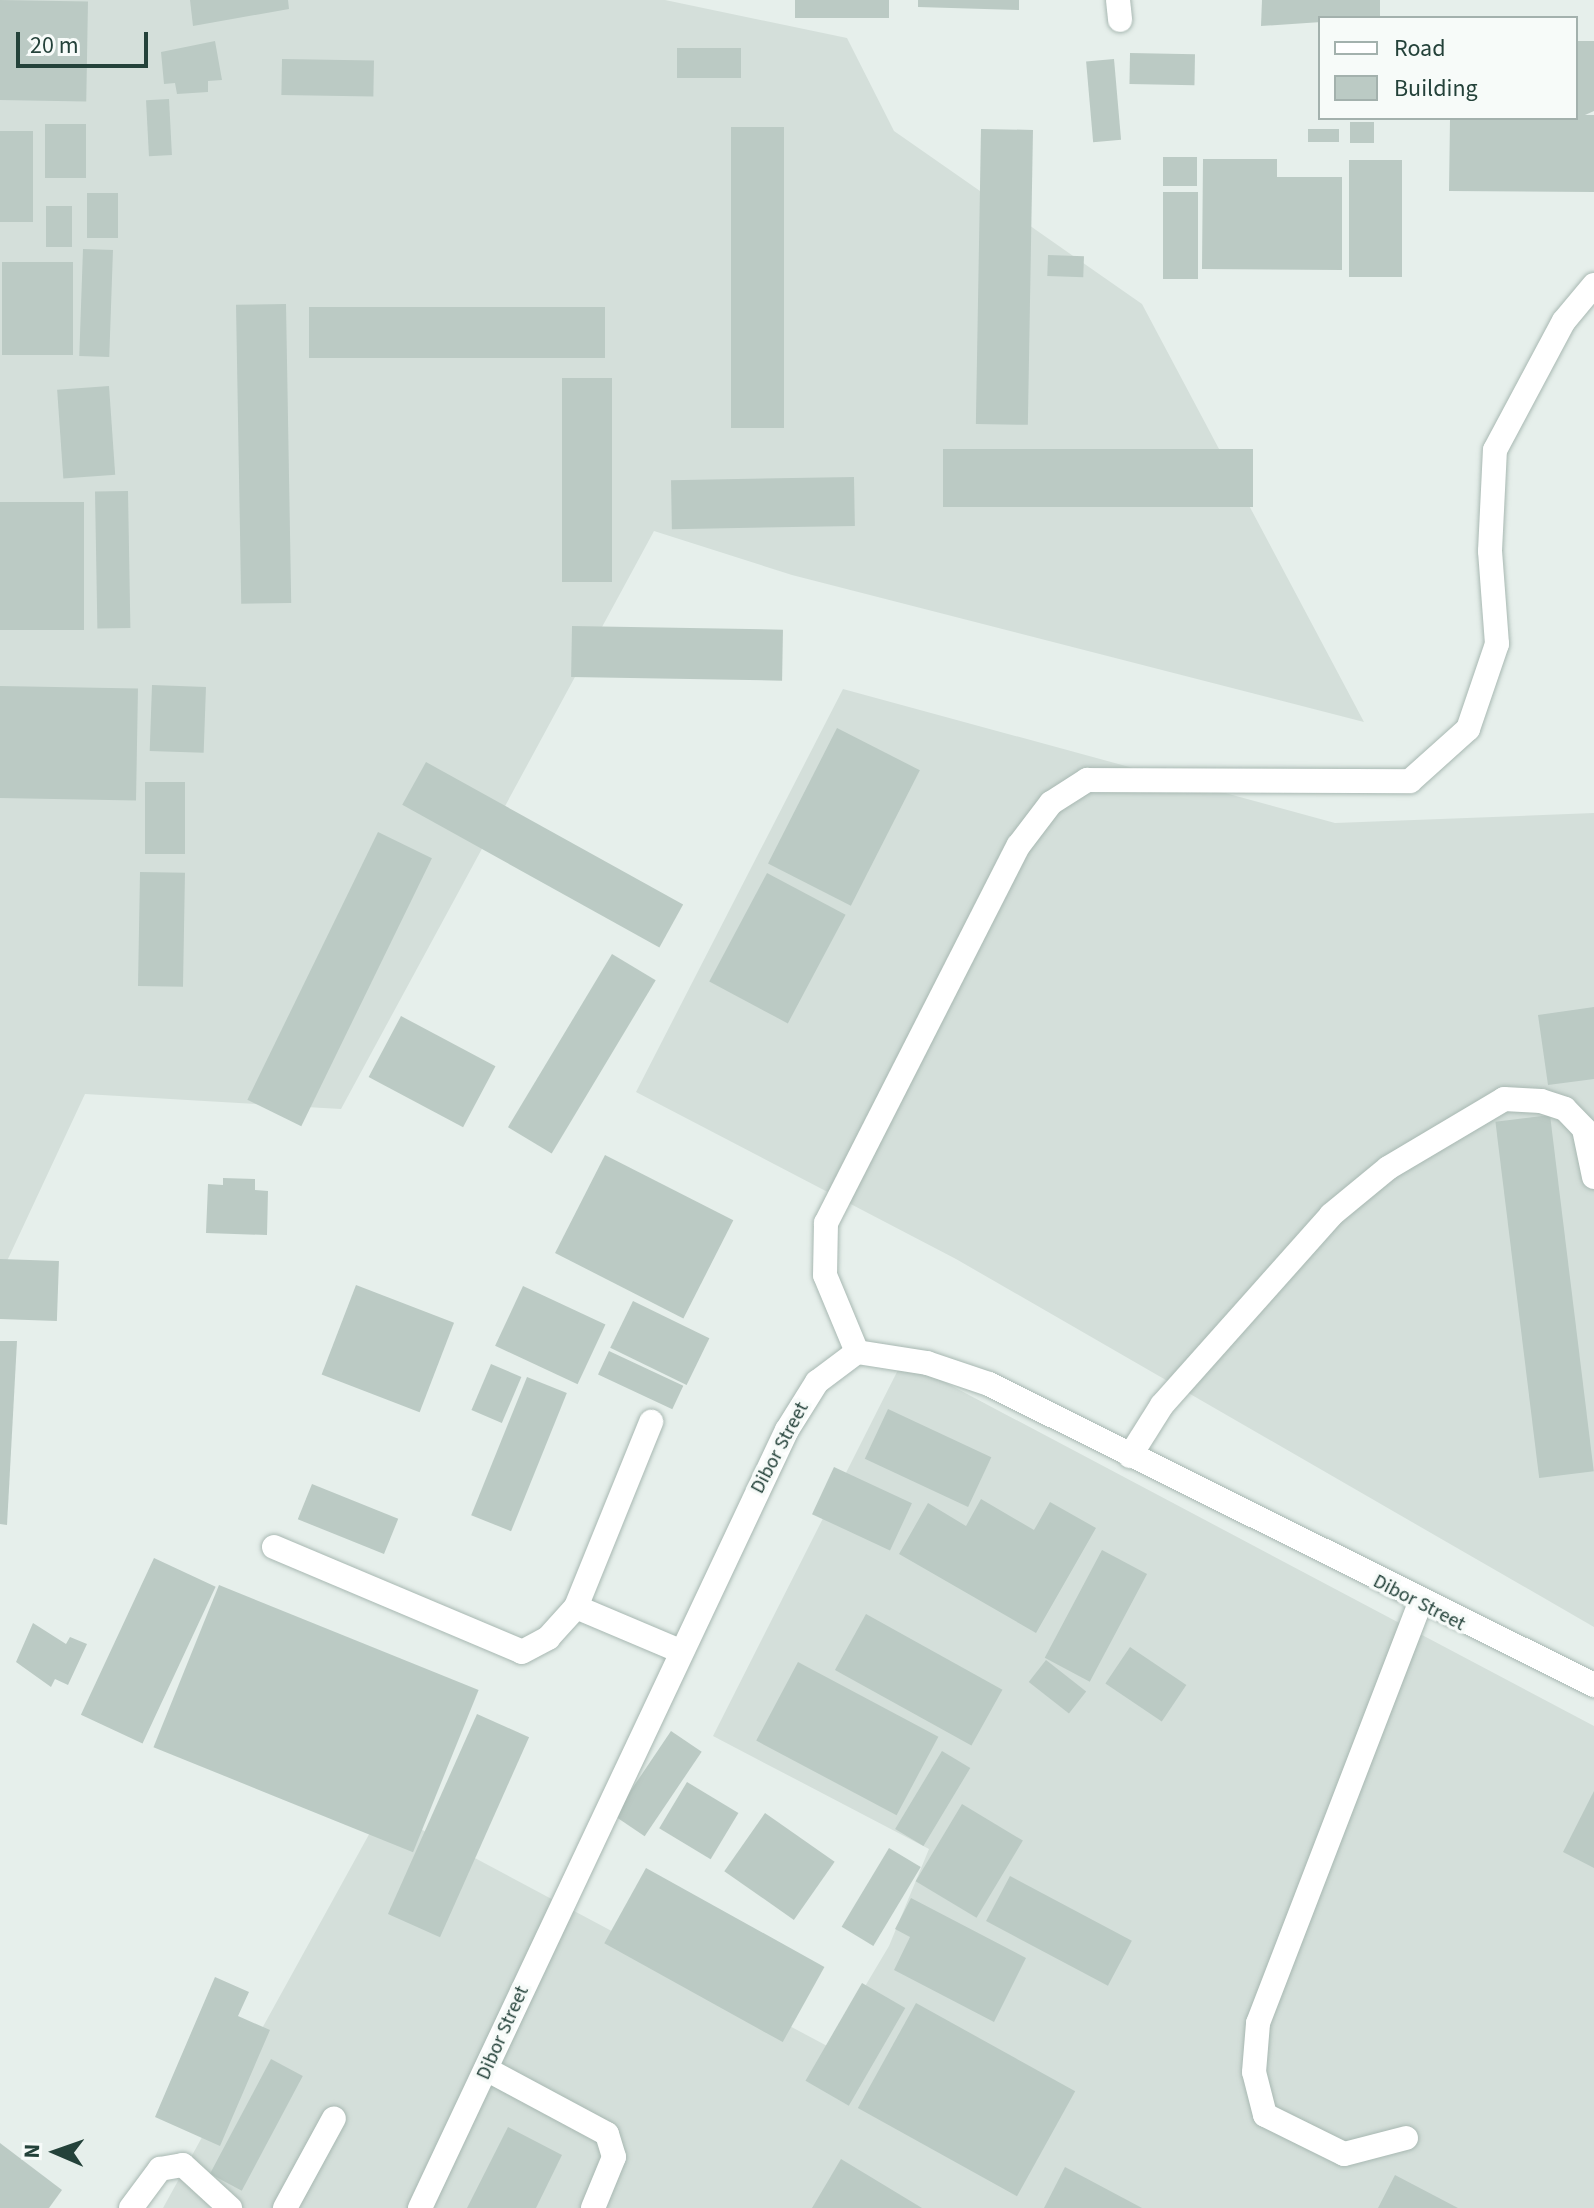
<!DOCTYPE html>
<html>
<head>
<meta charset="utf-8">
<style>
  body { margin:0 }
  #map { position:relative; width:1594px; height:2208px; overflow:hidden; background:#e6efeb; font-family:"Source Sans 3",sans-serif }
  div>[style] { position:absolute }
  .built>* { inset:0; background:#d4dfda }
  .building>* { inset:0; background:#bbcac4; transform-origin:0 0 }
  .roads { filter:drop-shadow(0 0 2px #a8b8b2) drop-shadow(0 0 2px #a8b8b2) }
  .minor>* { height:24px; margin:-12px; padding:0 12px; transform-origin:12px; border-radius:12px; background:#fff }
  span { translate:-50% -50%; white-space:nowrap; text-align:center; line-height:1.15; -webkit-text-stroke:7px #f7fbf9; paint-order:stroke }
  .street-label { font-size:20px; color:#24423a }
  .legend { position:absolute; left:1318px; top:16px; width:260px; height:104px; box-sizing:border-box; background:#f7fbf9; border:2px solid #a3b1ad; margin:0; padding:10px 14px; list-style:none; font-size:24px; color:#24423a }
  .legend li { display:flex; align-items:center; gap:16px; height:40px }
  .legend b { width:40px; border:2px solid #a3b1ad }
  .north { position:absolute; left:16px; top:2112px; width:80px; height:80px; -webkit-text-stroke:6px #f7fbf9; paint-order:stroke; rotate:272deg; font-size:22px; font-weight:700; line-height:32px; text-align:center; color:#24423a }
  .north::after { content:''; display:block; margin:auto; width:28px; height:36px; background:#24423a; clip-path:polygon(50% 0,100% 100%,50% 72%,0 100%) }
  .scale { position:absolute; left:16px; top:32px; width:132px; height:36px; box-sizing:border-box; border:4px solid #24423a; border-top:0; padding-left:10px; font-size:24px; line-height:28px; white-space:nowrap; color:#24423a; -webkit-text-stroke:6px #f7fbf9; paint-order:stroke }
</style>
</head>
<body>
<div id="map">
  <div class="built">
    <i style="clip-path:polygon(0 0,665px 0,847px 38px,894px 131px,1142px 304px,1364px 722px,792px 575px,654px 531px,341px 1109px,85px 1094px,0 1276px)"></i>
    <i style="clip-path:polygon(843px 689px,1335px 823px,1594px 813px,1594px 1627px,956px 1259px,636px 1092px)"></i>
    <i style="clip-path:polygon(903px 1360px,1594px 1726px,1594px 2208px,163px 2208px,383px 1809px,829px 2047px,889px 1946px,929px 1849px,713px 1736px)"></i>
  </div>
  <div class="building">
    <i style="left:0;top:0;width:88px;height:100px;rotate:1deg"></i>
    <i style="clip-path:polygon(190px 0,288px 0,289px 9px,193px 26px)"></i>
    <i style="left:795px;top:0;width:94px;height:18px"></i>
    <i style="clip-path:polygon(918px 0,1019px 0,1019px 10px,918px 7px)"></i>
    <i style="clip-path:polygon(1262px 0,1380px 0,1380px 18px,1261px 26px)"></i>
    <i style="clip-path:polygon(215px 41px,222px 80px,208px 81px,208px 92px,177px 94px,175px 83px,164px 84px,161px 52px)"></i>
    <i style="clip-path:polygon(1576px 41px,1594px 41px,1594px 111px,1585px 115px,1594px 115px,1594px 192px,1449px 191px,1450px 118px,1576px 118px)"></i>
    <i style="left:677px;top:48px;width:64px;height:30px"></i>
    <i style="left:1130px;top:53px;width:65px;height:31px;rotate:1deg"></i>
    <i style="left:282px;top:59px;width:92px;height:36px;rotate:1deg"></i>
    <i style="left:1114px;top:59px;width:81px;height:28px;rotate:85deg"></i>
    <i style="left:169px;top:99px;width:56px;height:23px;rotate:87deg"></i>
    <i style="left:1350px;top:122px;width:24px;height:21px"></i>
    <i style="left:45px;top:124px;width:41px;height:54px"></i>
    <i style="left:731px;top:127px;width:53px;height:301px"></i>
    <i style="left:981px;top:129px;width:52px;height:295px;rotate:1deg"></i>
    <i style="left:1339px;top:129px;width:13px;height:31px;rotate:90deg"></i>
    <i style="left:0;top:131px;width:33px;height:91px"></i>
    <i style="left:1163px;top:157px;width:34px;height:29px"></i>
    <i style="clip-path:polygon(1203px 159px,1277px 159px,1277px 177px,1342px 177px,1342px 270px,1202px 269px)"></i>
    <i style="left:1349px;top:160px;width:53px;height:117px"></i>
    <i style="left:1163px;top:192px;width:35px;height:87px"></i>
    <i style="left:87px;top:193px;width:31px;height:45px"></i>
    <i style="left:46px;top:206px;width:26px;height:41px"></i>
    <i style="left:83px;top:249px;width:30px;height:107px;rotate:2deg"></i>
    <i style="left:1048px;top:255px;width:36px;height:21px;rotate:2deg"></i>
    <i style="left:2px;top:262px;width:71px;height:93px"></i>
    <i style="left:286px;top:304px;width:299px;height:50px;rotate:89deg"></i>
    <i style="left:605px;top:307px;width:51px;height:296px;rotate:90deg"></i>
    <i style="left:562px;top:378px;width:50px;height:204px"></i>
    <i style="left:109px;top:386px;width:89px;height:52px;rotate:86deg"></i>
    <i style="left:1253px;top:449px;width:58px;height:310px;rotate:90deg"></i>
    <i style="left:854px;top:477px;width:49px;height:183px;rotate:89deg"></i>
    <i style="left:128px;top:491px;width:137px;height:33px;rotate:89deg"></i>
    <i style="left:0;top:502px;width:84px;height:128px"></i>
    <i style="left:572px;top:626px;width:211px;height:51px;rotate:1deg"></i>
    <i style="left:152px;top:685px;width:54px;height:66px;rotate:2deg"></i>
    <i style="left:0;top:686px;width:138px;height:112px;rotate:1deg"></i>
    <i style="left:837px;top:728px;width:93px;height:152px;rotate:27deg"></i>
    <i style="left:426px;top:762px;width:294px;height:49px;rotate:29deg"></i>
    <i style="left:145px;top:782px;width:40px;height:72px"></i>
    <i style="left:378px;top:832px;width:60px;height:298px;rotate:26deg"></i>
    <i style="left:140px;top:872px;width:45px;height:114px;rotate:1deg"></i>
    <i style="left:767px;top:873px;width:89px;height:123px;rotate:28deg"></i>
    <i style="left:612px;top:954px;width:51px;height:202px;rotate:31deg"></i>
    <i style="clip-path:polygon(1594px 1007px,1594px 1079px,1548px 1085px,1538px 1015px)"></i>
    <i style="left:401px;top:1016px;width:107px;height:69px;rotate:28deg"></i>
    <i style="left:1550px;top:1115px;width:359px;height:55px;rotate:83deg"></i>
    <i style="left:605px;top:1155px;width:144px;height:110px;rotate:27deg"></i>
    <i style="clip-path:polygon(223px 1178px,255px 1179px,255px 1190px,268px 1191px,267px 1235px,206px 1233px,208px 1184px,223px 1185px)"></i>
    <i style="left:0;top:1259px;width:59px;height:60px;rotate:2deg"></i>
    <i style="left:356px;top:1285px;width:105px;height:96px;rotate:21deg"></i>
    <i style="left:523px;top:1286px;width:91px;height:66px;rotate:25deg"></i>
    <i style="left:633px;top:1301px;width:85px;height:52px;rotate:26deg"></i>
    <i style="clip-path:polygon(0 1341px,17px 1341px,7px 1525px,0 1524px)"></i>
    <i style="left:609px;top:1351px;width:82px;height:26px;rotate:25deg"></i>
    <i style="left:491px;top:1364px;width:33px;height:50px;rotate:23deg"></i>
    <i style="left:527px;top:1377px;width:43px;height:149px;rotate:22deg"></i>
    <i style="left:888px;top:1409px;width:114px;height:55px;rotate:25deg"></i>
    <i style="left:834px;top:1467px;width:86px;height:52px;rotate:25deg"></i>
    <i style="left:312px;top:1484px;width:93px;height:38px;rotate:22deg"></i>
    <i style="clip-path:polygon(981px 1499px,1034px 1530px,1050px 1502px,1096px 1528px,1036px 1633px,899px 1554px,928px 1503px,966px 1526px)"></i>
    <i style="left:1102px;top:1550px;width:51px;height:122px;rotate:28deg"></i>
    <i style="left:154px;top:1558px;width:68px;height:173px;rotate:25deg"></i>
    <i style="left:219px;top:1585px;width:280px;height:175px;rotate:22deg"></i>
    <i style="left:866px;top:1614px;width:156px;height:64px;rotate:29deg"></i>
    <i style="clip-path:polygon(33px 1623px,66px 1644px,70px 1637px,87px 1644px,68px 1685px,55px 1679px,51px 1687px,16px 1662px)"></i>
    <i style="left:1130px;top:1647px;width:68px;height:44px;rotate:34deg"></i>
    <i style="left:1046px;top:1660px;width:51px;height:28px;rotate:38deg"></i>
    <i style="left:798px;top:1662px;width:159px;height:89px;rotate:28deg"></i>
    <i style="left:477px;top:1714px;width:57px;height:219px;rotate:24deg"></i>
    <i style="left:671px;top:1731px;width:37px;height:102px;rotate:34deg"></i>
    <i style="left:942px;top:1751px;width:33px;height:91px;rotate:31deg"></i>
    <i style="left:687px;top:1782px;width:60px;height:54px;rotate:31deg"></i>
    <i style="clip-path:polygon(1594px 1791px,1594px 1868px,1563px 1852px)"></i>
    <i style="left:962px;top:1804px;width:71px;height:90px;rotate:31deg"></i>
    <i style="left:765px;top:1813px;width:85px;height:71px;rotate:35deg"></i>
    <i style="left:889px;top:1848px;width:37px;height:92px;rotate:31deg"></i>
    <i style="left:646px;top:1868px;width:204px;height:86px;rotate:29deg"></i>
    <i style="left:1010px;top:1876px;width:138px;height:51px;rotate:28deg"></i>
    <i style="clip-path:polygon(911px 1898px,1026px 1958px,994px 2022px,894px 1970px,910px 1937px,895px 1929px)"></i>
    <i style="clip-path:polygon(215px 1977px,249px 1992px,238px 2016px,270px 2030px,220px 2146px,155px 2117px)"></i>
    <i style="left:862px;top:1983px;width:50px;height:113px;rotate:30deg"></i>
    <i style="left:916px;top:2003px;width:182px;height:120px;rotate:29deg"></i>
    <i style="left:271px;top:2059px;width:36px;height:130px;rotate:28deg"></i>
    <i style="clip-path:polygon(508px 2127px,562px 2155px,536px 2208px,467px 2208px)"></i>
    <i style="clip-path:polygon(0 2143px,62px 2190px,49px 2208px,0 2208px)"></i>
    <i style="clip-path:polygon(841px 2159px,922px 2208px,812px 2208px)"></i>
    <i style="clip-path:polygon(1065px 2167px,1142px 2208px,1044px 2208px)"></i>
    <i style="clip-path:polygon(1395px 2175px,1458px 2208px,1378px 2208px)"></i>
  </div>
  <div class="roads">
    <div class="minor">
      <i style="left:1118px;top:0;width:20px;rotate:84deg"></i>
      <i style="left:857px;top:1352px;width:83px;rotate:-112.6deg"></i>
      <i style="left:825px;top:1275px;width:52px;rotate:-88.9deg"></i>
      <i style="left:826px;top:1223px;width:424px;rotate:-63deg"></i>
      <i style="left:1019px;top:845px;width:53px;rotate:-52.7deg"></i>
      <i style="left:1051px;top:803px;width:43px;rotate:-32.6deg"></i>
      <i style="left:1087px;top:780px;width:323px;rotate:0.2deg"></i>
      <i style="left:1410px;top:781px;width:78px;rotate:-41.9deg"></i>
      <i style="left:1468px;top:729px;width:90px;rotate:-71.2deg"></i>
      <i style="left:1497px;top:644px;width:93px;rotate:-94.3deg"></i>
      <i style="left:1490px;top:551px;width:101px;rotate:-87.2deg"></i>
      <i style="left:1495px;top:450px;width:146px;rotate:-61.9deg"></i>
      <i style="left:1564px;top:321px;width:47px;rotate:-50.2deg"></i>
      <i style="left:1130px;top:1456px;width:60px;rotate:-57.9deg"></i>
      <i style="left:1162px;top:1405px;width:254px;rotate:-48.3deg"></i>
      <i style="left:1331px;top:1215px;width:74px;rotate:-39.5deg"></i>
      <i style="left:1388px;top:1168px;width:135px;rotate:-30.7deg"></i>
      <i style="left:1504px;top:1099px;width:37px;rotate:3deg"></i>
      <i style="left:1541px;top:1101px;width:25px;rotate:18deg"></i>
      <i style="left:1565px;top:1109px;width:28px;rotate:46deg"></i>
      <i style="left:1584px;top:1129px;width:49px;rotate:78.2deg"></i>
      <i style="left:274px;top:1547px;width:269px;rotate:22.9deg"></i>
      <i style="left:522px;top:1652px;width:30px;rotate:-28deg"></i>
      <i style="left:548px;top:1638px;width:42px;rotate:-47.9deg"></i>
      <i style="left:576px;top:1607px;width:111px;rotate:22.9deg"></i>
      <i style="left:576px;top:1607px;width:200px;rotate:-67.9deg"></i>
      <i style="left:486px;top:2069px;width:137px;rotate:28.2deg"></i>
      <i style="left:607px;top:2134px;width:24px;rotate:73deg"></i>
      <i style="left:614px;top:2157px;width:55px;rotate:112.4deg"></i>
      <i style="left:1406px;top:2138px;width:64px;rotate:165.5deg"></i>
      <i style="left:1344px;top:2154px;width:88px;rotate:-153.7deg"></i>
      <i style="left:1265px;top:2115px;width:44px;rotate:-104.3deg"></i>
      <i style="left:1254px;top:2072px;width:49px;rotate:-85.3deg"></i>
      <i style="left:1258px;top:2023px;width:450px;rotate:-68.9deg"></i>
      <i style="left:131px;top:2208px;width:49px;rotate:-53.4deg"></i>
      <i style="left:160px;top:2169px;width:23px;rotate:-10deg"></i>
      <i style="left:183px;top:2165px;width:64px;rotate:42.5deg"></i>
      <i style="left:285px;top:2208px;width:102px;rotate:-61.4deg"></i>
      <i style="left:420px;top:2208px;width:860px;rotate:-64.75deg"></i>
      <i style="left:787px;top:1430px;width:57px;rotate:-58deg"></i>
      <i style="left:817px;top:1382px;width:50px;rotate:-36.9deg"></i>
      <i style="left:857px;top:1352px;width:71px;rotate:8.9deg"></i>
      <i style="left:927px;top:1363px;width:65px;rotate:18.7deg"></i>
      <i style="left:989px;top:1384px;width:676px;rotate:26.45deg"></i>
    </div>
  </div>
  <div class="street-label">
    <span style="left:780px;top:1448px;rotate:-62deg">Dibor Street</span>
    <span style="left:1419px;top:1603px;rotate:27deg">Dibor Street</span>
    <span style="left:503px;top:2033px;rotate:-66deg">Dibor Street</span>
  </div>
  <ul class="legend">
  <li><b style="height:10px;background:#fff"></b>Road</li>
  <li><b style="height:22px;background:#bbcac4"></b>Building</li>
  </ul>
  <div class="north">N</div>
  <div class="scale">20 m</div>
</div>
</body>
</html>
